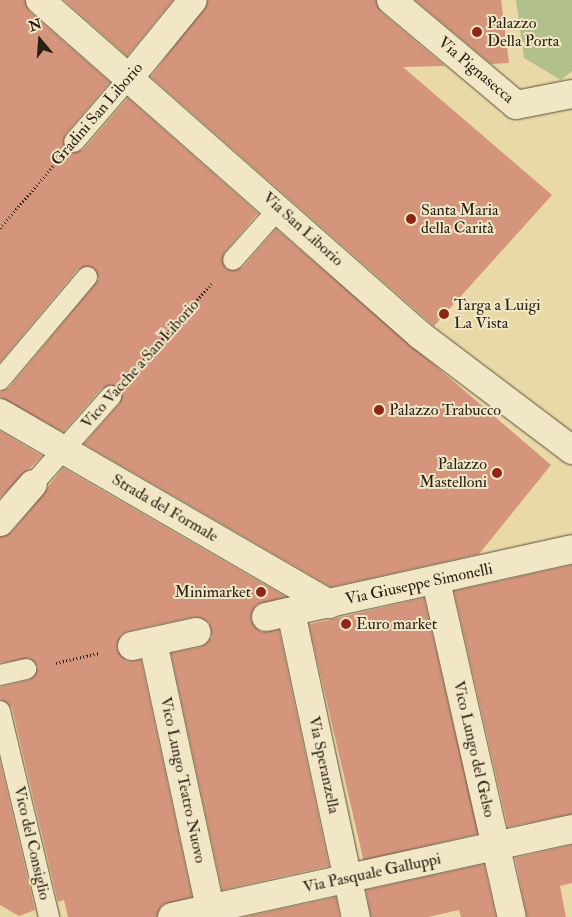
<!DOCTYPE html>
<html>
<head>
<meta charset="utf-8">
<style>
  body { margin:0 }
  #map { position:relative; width:572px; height:917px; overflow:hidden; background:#e9d9a7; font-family:"IM FELL Double Pica",serif }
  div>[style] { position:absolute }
  .green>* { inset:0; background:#b1c08b }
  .building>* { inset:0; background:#d5957c; transform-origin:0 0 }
  .path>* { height:3px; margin-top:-1.5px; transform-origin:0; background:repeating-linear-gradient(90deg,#292115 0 1px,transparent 0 3.5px) }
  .roads { filter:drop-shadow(0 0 1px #594f3a) drop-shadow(0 0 1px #594f3a) }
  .lane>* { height:20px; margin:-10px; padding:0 10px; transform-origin:10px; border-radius:10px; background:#f1e6c6 }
  .street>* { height:28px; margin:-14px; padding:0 14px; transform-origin:14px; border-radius:14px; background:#f1e6c6 }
  .dots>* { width:14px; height:14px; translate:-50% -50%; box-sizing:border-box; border:2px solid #f1e6c6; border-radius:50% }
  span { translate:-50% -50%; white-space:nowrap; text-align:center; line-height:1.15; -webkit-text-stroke:4px #f1e6c6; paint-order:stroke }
  .poi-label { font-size:16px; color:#292115 }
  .left { translate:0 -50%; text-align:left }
  .right { translate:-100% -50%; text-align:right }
  .street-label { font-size:16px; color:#292115 }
  .north { position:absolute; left:15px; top:15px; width:50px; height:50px; -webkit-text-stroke:4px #f1e6c6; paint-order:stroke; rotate:342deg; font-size:14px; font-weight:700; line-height:20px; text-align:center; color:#292115 }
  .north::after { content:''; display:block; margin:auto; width:18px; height:22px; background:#292115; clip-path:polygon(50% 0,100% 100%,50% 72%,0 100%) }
</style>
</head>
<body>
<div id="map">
  <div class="green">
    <i style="clip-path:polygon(516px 0,572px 0,572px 71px,561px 80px,524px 58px)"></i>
  </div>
  <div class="building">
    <i style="clip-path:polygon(0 0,25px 0,30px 12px,110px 82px,65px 135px,67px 151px,83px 150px,128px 98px,258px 213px,224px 253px,226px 269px,242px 268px,276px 229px,551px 465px,479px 554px,331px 587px,84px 444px,120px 403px,118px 387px,102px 388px,63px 432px,0 397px,0 392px,9px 388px,99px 279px,94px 268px,78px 269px,0 362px)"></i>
    <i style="clip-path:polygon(64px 0,173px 0,127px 56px)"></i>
    <i style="clip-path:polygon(208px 0,376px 0,381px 12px,445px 66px,403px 67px,552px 195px,434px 326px,151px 77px)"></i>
    <i style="clip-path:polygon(415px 0,501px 0,509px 63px,491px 64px)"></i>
    <i style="clip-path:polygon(0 431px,42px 456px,0 498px)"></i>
    <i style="clip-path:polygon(63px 468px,286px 597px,256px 605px,251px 620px,261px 632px,279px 630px,329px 866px,222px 890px,171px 653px,201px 647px,212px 637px,209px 622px,194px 617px,128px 631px,121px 635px,117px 649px,127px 661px,141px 660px,192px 897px,162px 905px,157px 917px,68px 917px,64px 900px,58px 902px,12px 708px,0 699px,0 687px,29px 680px,38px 667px,29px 658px,0 663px,0 537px,12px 532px)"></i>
    <i style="clip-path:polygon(572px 565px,572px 814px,508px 827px,454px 591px)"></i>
    <i style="left:424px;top:598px;width:242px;height:118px;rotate:77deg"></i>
    <i style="clip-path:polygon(0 762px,35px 910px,19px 916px,0 905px)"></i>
    <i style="clip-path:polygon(572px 845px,572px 883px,560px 886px,566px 917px,527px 917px,515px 858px)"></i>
    <i style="clip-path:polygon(484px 864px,496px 917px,461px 917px,459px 910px,428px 917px,371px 917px,366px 890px)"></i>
    <i style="clip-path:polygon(336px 897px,340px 917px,245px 917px)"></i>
  </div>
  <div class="path">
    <i style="left:0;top:228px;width:83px;rotate:-49.4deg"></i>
    <i style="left:132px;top:373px;width:120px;rotate:-48.4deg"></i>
    <i style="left:56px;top:663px;width:44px;rotate:-13.1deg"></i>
  </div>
  <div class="roads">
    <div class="lane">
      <i style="left:74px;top:142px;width:86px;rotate:-49.3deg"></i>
      <i style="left:233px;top:260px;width:71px;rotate:-48.4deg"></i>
      <i style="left:0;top:380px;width:135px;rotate:-49.8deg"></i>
      <i style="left:33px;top:484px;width:118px;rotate:-48.4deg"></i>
      <i style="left:0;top:675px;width:27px;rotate:-13deg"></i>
      <i style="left:0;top:711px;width:212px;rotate:76.6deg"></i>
    </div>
    <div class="street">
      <i style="left:40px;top:0;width:507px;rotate:41.4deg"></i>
      <i style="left:420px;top:335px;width:191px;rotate:37.1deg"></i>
      <i style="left:391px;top:0;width:163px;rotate:40deg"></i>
      <i style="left:516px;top:105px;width:57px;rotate:-11.1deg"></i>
      <i style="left:130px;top:77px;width:99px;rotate:-50.7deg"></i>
      <i style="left:0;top:413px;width:381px;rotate:30.1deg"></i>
      <i style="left:0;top:522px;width:50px;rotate:-49deg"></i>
      <i style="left:436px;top:581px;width:344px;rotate:77.3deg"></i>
      <i style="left:291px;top:612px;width:312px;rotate:78deg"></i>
      <i style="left:266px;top:617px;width:313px;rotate:-12.5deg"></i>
      <i style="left:153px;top:642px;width:281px;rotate:77.9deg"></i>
      <i style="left:132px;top:646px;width:66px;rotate:-12.2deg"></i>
      <i style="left:172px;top:917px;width:410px;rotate:-12.4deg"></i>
    </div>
  </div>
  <div class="dots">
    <i style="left:477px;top:32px;background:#8f2418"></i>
    <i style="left:411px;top:219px;background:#8f2418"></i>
    <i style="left:444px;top:314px;background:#8f2418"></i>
    <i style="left:379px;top:410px;background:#8f2418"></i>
    <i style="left:497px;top:473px;background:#8f2418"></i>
    <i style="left:261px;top:592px;background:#8f2418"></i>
    <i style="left:346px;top:624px;background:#8f2418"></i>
  </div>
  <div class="poi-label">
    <span class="left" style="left:487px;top:32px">Palazzo<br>Della Porta</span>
    <span class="left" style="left:421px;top:219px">Santa Maria<br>della Carità</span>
    <span class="left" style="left:454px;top:314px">Targa a Luigi<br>La Vista</span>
    <span class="left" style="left:389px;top:410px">Palazzo Trabucco</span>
    <span class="right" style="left:487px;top:473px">Palazzo<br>Mastelloni</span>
    <span class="right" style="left:251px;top:592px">Minimarket</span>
    <span class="left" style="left:356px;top:624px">Euro market</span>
  </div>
  <div class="street-label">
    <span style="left:476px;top:70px;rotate:40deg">Via Pignasecca</span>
    <span style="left:97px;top:114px;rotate:-49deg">Gradini San Liborio</span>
    <span style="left:303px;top:229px;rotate:42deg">Via San Liborio</span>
    <span style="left:140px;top:364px;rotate:-48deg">Vico Vacche a San Liborio</span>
    <span style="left:165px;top:508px;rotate:30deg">Strada del Formale</span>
    <span style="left:419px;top:584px;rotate:-12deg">Via Giuseppe Simonelli</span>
    <span style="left:474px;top:749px;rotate:77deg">Vico Lungo del Gelso</span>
    <span style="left:324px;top:765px;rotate:78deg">Via Speranzella</span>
    <span style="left:183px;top:780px;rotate:78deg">Vico Lungo Teatro Nuovo</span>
    <span style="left:32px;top:843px;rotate:77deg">Vico del Consiglio</span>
    <span style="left:372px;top:873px;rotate:-12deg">Via Pasquale Galluppi</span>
  </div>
  <div class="north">N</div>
</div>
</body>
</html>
